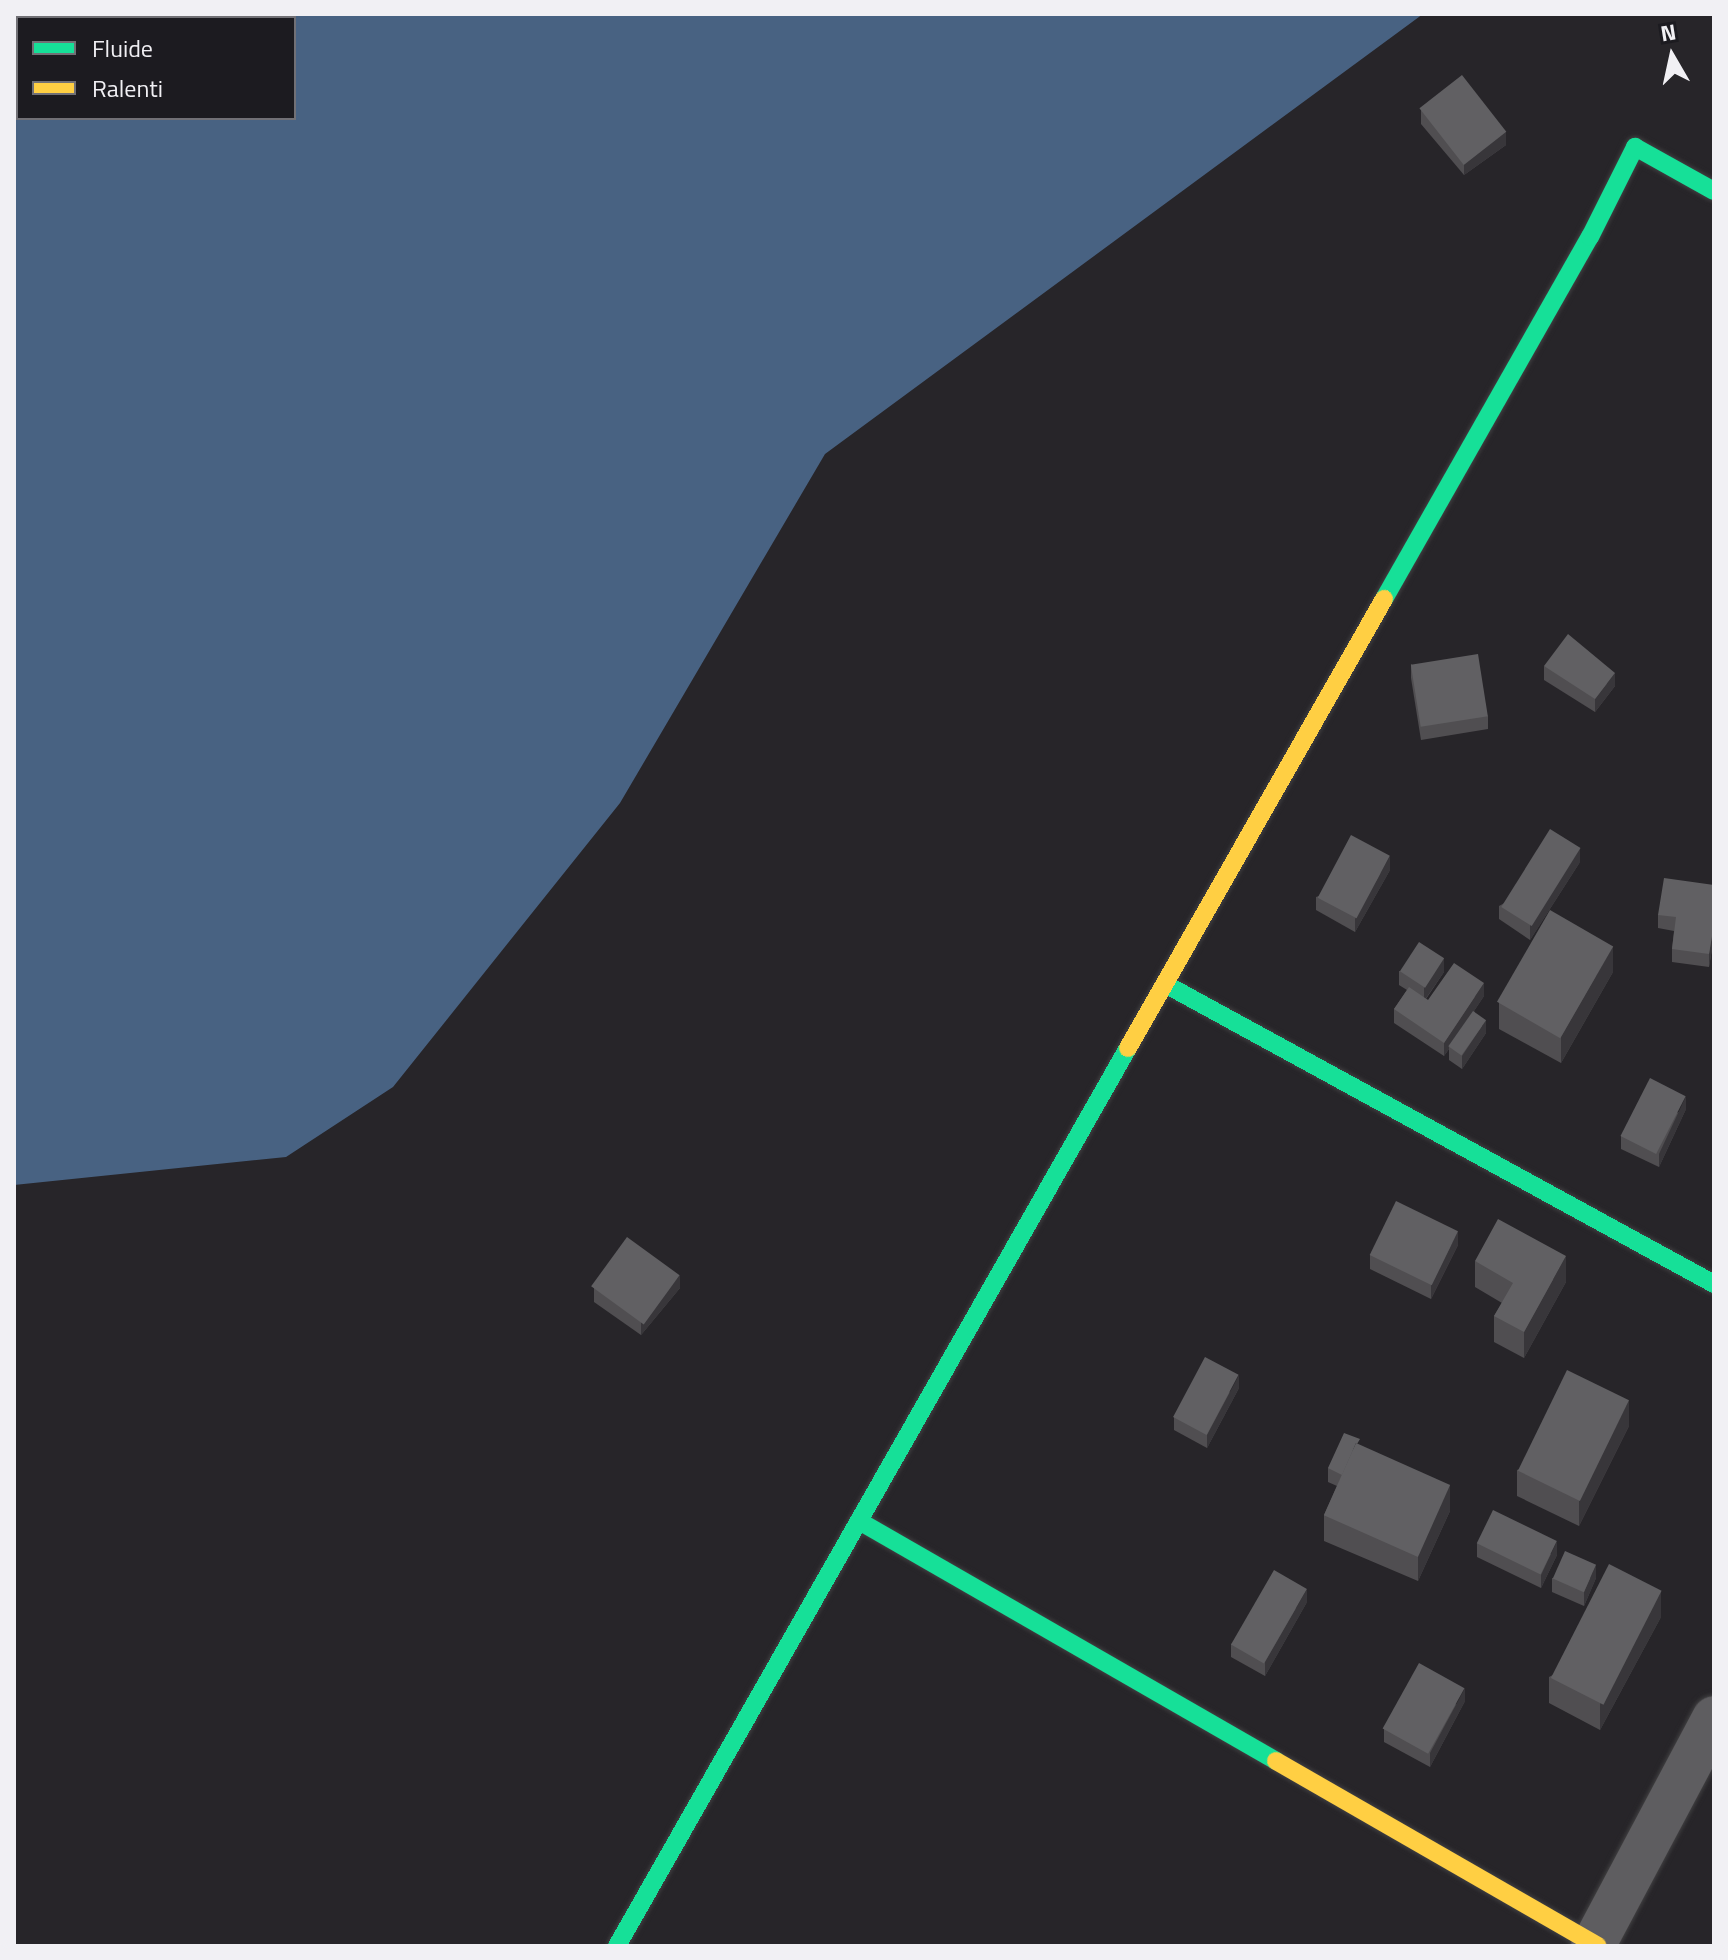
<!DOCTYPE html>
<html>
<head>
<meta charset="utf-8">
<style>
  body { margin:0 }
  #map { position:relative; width:1728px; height:1960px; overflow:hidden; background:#272529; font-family:"Titillium Web",sans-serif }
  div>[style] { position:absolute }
  .water>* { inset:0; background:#486282 }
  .roads { filter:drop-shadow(0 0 2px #414042) drop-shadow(0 0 2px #414042) }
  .street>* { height:44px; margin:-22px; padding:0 22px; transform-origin:22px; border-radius:22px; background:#5e5d60 }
  .fast>* { height:18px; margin:-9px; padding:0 9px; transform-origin:9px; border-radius:9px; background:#16e098 }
  .slow>* { height:18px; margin:-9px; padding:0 9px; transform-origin:9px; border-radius:9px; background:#ffcf43 }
  .wall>* { inset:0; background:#504e51 }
  .shaded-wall>* { inset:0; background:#38363a }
  .building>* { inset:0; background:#616063; transform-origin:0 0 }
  span { translate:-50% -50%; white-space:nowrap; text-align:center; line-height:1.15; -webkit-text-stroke:6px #1c1b20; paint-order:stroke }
  .frame { position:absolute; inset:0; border:16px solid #f1f0f4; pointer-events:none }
  .legend { position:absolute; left:16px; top:16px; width:280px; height:104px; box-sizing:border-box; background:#1c1b20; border:2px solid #717075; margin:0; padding:10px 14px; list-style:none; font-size:24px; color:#f1f0f4 }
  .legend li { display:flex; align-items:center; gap:16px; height:40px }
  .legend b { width:40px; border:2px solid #717075 }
  .north { position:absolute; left:1632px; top:16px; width:80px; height:80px; -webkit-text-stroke:6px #1c1b20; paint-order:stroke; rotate:351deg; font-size:22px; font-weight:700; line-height:32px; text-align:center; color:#f1f0f4 }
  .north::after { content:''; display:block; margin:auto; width:28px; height:36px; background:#f1f0f4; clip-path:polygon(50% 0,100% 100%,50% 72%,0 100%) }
</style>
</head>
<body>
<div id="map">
  <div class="water">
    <i style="clip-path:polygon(evenodd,14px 14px,1423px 14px,825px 454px,620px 803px,393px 1087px,286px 1157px,14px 1185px,14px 14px,18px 18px,294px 18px,294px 118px,18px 118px,18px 18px)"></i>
  </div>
  <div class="roads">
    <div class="street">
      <i style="left:1593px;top:1946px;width:258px;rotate:-62deg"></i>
    </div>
    <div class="fast">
      <i style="left:1384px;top:599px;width:417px;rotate:-60.4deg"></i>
      <i style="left:1590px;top:237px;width:101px;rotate:-63.4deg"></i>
      <i style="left:1635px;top:147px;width:90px;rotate:29.1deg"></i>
      <i style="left:1165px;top:984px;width:626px;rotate:28.65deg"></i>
      <i style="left:859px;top:1521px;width:481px;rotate:29.9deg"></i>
      <i style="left:617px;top:1946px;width:1033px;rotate:-60.36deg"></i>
    </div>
    <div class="slow">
      <i style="left:1128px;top:1048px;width:517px;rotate:-60.31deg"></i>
      <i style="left:1276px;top:1761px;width:371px;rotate:29.9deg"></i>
    </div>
  </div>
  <div class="wall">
    <i style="clip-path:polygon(1421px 110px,1506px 145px,1464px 175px,1421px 124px)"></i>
    <i style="clip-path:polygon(1411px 664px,1488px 716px,1488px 729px,1421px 740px,1411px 678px)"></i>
    <i style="clip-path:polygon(1544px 666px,1615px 686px,1595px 712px,1544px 680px)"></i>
    <i style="clip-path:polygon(1580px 862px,1530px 940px,1499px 919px,1499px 906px)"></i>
    <i style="clip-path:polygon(1390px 870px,1355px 932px,1316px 910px,1316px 897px)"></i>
    <i style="clip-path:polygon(1714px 885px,1714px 937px,1709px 967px,1672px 962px,1672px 949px,1674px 931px,1658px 928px,1658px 915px)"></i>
    <i style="clip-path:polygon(1399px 971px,1444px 972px,1426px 999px,1428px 1000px,1484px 996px,1474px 1011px,1486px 1033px,1462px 1069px,1449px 1060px,1449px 1049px,1444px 1056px,1394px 1023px,1394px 1009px,1407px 990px,1399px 985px)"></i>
    <i style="clip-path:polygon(1613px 972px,1561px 1063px,1499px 1029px,1499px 1003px)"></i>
    <i style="clip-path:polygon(1686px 1109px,1659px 1167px,1621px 1149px,1621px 1136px)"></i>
    <i style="clip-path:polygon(1458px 1245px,1431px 1299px,1370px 1269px,1370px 1255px)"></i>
    <i style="clip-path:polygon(1475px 1261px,1566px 1282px,1524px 1358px,1494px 1342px,1494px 1316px,1502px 1303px,1475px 1287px)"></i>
    <i style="clip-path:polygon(594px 1288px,680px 1288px,641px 1335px,594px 1302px)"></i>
    <i style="clip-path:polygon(1239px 1388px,1207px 1448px,1174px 1430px,1174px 1417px)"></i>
    <i style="clip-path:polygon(1629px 1426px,1579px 1526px,1517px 1496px,1517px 1470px)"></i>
    <i style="clip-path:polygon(1360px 1445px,1450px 1511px,1418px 1581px,1324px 1541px,1324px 1515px,1337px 1486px,1328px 1482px,1328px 1468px)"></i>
    <i style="clip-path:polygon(1477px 1543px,1557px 1555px,1541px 1588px,1477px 1557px)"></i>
    <i style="clip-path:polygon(1552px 1578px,1596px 1578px,1584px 1606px,1552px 1592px)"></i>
    <i style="clip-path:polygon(1307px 1602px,1265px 1676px,1231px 1657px,1231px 1644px)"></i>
    <i style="clip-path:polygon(1661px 1617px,1600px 1730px,1549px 1703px,1549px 1677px)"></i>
    <i style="clip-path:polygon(1465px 1701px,1430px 1767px,1384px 1742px,1384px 1729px)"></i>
  </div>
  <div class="shaded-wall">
    <i style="clip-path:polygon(1506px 132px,1506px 145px,1464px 175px,1464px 162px)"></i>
    <i style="clip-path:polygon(1615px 673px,1615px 686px,1595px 712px,1595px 699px)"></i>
    <i style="clip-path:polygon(1580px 848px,1580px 862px,1530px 940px,1530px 926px)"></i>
    <i style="clip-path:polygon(1390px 856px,1390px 870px,1355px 932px,1355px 919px)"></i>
    <i style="clip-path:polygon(1714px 924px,1714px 937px,1709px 967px,1709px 954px)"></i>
    <i style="clip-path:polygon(1613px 946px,1613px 972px,1561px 1063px,1561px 1037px)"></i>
    <i style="clip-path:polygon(1444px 958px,1444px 972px,1424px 1001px,1424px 988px)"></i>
    <i style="clip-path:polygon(1484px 983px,1484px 996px,1450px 1047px,1449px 1047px,1449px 1049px,1444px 1056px,1444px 1043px)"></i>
    <i style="clip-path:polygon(1486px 1020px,1486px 1033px,1462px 1069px,1462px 1056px)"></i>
    <i style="clip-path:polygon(1686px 1096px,1686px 1109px,1659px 1167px,1659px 1154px)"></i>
    <i style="clip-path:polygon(1458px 1231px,1458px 1245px,1431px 1299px,1431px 1285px)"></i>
    <i style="clip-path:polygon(1566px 1256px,1566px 1282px,1524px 1358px,1524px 1332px)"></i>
    <i style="clip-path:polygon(680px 1275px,680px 1288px,641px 1335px,641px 1322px)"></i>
    <i style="clip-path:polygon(1239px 1375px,1239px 1388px,1207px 1448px,1207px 1435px)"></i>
    <i style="clip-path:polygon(1629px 1400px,1629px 1426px,1579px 1526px,1579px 1500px)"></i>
    <i style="clip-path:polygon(1450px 1484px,1450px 1511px,1418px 1581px,1418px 1555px)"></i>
    <i style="clip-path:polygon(1557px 1541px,1557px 1555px,1541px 1588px,1541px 1575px)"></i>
    <i style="clip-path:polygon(1596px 1565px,1596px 1578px,1584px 1606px,1584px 1592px)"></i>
    <i style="clip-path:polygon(1307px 1589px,1307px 1602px,1265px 1676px,1265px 1662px)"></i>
    <i style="clip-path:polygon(1661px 1591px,1661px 1617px,1600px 1730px,1600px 1704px)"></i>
    <i style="clip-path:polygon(1465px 1688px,1465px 1701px,1430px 1767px,1430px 1753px)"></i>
  </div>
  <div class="building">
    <i style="left:1462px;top:75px;width:72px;height:54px;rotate:52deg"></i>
    <i style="clip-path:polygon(1568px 634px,1615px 673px,1595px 699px,1544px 666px)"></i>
    <i style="left:1478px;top:654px;width:63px;height:68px;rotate:81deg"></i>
    <i style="left:1550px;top:829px;width:36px;height:92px;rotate:32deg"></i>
    <i style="left:1351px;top:835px;width:44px;height:71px;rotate:28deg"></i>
    <i style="clip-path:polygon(1664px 878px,1714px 885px,1714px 924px,1709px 954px,1672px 949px,1676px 917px,1658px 915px)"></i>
    <i style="left:1550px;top:910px;width:73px;height:106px;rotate:30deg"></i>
    <i style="left:1419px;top:942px;width:30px;height:35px;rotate:33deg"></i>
    <i style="clip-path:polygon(1454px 963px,1484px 983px,1444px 1043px,1394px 1009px,1409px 987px,1428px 1000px)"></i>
    <i style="left:1473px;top:1011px;width:16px;height:43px;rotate:35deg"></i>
    <i style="left:1650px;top:1078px;width:40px;height:65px;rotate:27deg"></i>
    <i style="left:1396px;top:1201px;width:69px;height:60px;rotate:26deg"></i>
    <i style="clip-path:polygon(1498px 1219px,1566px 1256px,1524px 1332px,1494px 1316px,1513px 1283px,1475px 1261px)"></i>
    <i style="left:627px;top:1237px;width:65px;height:61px;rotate:36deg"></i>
    <i style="left:1205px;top:1357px;width:38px;height:68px;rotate:28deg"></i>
    <i style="left:1567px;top:1370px;width:69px;height:112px;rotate:26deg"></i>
    <i style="clip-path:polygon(1344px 1433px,1360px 1439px,1357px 1444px,1356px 1443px,1342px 1475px,1328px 1468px)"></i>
    <i style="left:1356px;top:1443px;width:103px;height:79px;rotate:24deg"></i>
    <i style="left:1493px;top:1510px;width:71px;height:37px;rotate:26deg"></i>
    <i style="left:1565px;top:1551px;width:34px;height:30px;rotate:24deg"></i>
    <i style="left:1609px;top:1564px;width:59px;height:128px;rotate:27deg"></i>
    <i style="left:1274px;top:1570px;width:38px;height:86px;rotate:30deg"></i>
    <i style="left:1419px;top:1663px;width:52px;height:75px;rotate:29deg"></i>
  </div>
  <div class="frame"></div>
  <ul class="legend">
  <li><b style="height:10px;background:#16e098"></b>Fluide</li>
  <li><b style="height:10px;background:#ffcf43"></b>Ralenti</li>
  </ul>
  <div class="north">N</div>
</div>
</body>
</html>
